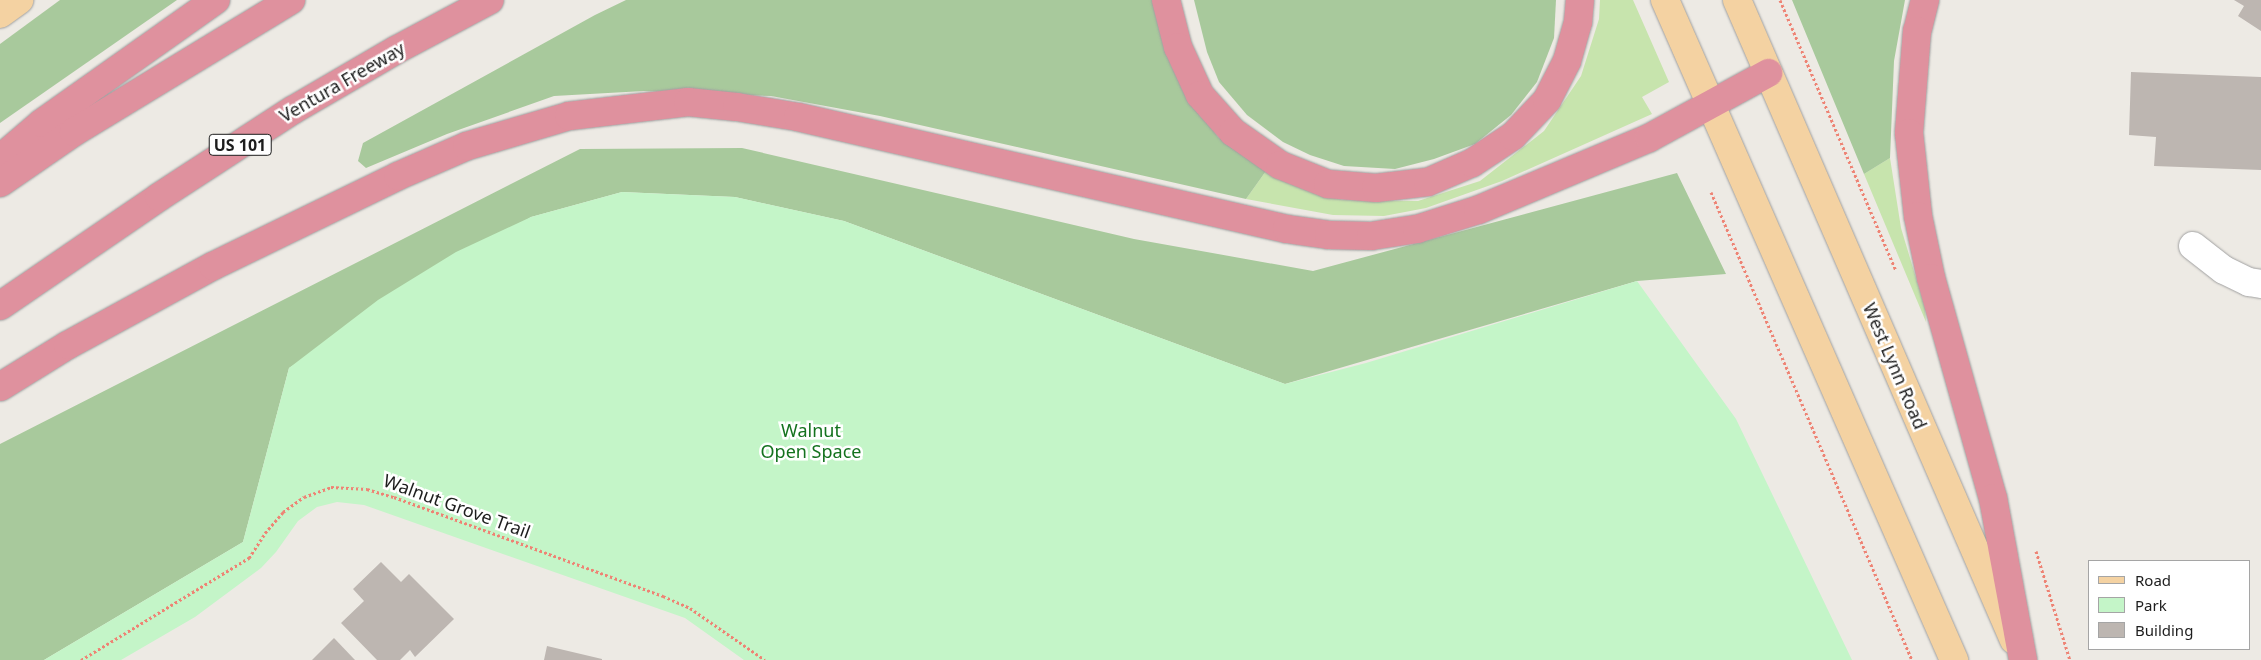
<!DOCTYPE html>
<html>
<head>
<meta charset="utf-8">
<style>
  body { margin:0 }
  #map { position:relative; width:2261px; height:660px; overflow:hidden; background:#edeae4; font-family:"Noto Sans",sans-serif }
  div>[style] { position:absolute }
  .grass>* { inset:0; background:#c7e4ad }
  .forest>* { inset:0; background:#a8c99c }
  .park>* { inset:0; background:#c4f5c8 }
  .building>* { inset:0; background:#bdb6b1 }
  .path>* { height:3px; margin-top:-1.5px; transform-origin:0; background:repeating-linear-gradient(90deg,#ee8374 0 2.5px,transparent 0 5px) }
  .roads { filter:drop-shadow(0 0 1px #a1a1a1) drop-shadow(0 0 1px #a1a1a1) }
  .minor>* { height:28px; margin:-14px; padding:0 14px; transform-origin:14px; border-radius:14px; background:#fff }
  .major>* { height:28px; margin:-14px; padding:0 14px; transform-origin:14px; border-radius:14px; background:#f4d2a2 }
  .highway>* { height:28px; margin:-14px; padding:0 14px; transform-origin:14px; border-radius:14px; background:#df919e }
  span { translate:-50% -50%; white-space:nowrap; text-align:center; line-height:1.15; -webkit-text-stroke:5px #fff; paint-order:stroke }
  .shield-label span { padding:1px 4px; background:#fff; border:1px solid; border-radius:4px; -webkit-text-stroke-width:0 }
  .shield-label { font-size:16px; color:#1d1d1d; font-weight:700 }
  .street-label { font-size:18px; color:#1d1d1d }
  .park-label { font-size:18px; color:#14721e }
  .legend { position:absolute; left:2088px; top:560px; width:162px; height:90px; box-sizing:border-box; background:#fff; border:1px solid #a5a5a5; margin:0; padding:6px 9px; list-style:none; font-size:15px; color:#1d1d1d }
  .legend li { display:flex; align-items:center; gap:10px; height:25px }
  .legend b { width:25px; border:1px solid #a5a5a5 }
</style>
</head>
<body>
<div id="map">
  <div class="grass">
    <i style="clip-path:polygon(1600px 0,1633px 0,1669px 82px,1642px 97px,1652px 114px,1502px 181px,1426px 208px,1384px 216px,1333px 215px,1246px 199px,1266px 171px,1342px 200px,1418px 201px,1480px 181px,1544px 131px,1581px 76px,1599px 19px)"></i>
    <i style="clip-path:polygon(1890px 158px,1901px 228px,1925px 308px,1926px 322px,1864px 174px)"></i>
  </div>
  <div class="forest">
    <i style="clip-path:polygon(60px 0,177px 0,0 123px,0 44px)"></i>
    <i style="clip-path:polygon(626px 0,1156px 0,1191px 99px,1218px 137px,1266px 171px,1246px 199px,880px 116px,771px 96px,644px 91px,554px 96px,447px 134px,366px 168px,358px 161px,363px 143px,595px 15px)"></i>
    <i style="clip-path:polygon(1194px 0,1556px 0,1554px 38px,1537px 82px,1511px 115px,1475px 144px,1434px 159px,1395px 169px,1344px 166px,1310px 155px,1283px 142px,1247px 115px,1219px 82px,1207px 52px)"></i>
    <i style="clip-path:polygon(1792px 0,1905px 0,1894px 61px,1890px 158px,1864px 174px)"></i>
    <i style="clip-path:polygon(742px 148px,1134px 239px,1313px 271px,1677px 173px,1726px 274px,1637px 281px,1285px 384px,844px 221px,735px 197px,622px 192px,531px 217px,289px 368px,243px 542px,44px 660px,0 660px,0 444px,580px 149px)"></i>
  </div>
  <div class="park">
    <i style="clip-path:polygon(622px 192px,735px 197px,844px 221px,1285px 384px,1366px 363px,1637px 281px,1736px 419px,1852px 660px,744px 660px,685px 618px,364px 505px,337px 502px,317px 507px,298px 521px,276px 552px,261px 568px,195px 617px,121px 660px,44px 660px,243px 542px,289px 368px,378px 300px,456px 252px,531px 217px)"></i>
  </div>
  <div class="building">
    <i style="clip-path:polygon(2234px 0,2261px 0,2261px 31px,2238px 16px,2244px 6px)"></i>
    <i style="clip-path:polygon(2131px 72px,2261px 77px,2261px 170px,2154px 166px,2156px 137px,2129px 135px)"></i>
    <i style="clip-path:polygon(381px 562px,401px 582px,409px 574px,454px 619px,415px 657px,410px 650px,400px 660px,377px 660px,341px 623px,364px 601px,353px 589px)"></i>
    <i style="clip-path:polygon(334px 638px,355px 660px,312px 660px)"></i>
    <i style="clip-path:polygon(547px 646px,602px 659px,602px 660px,544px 660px)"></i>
  </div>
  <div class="path">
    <i style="left:1780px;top:0;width:294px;rotate:66.8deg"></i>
    <i style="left:1711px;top:192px;width:509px;rotate:66.76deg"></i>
    <i style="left:2036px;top:551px;width:114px;rotate:72.7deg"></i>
    <i style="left:81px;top:660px;width:197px;rotate:-31.3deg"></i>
    <i style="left:249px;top:558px;width:30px;rotate:-57deg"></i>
    <i style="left:265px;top:533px;width:28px;rotate:-49deg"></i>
    <i style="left:283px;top:512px;width:26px;rotate:-36deg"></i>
    <i style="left:304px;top:497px;width:29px;rotate:-20deg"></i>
    <i style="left:331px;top:487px;width:36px;rotate:3deg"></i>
    <i style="left:367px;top:489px;width:28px;rotate:17deg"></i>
    <i style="left:394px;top:497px;width:287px;rotate:20.2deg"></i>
    <i style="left:663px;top:596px;width:30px;rotate:24deg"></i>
    <i style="left:690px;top:608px;width:91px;rotate:34.7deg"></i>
  </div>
  <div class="roads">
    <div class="minor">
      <i style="left:2193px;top:246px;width:39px;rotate:38deg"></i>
      <i style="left:2224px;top:270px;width:28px;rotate:26deg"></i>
      <i style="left:2249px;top:282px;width:12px;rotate:9deg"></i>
    </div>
    <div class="major">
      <i style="left:1665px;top:0;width:721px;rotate:66.35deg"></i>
      <i style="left:1737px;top:0;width:697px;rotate:66.6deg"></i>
      <i style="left:0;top:14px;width:24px;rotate:-36deg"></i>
    </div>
    <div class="highway">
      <i style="left:1166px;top:0;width:49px;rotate:75.7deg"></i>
      <i style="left:1178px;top:47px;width:53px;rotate:65.4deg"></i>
      <i style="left:1200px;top:95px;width:50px;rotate:48.3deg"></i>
      <i style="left:1233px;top:132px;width:57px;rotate:35.1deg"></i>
      <i style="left:1280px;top:165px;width:52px;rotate:21.6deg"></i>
      <i style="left:1328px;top:184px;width:48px;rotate:4.8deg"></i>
      <i style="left:1376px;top:188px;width:52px;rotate:-6.6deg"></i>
      <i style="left:1428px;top:182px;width:48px;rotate:-23.4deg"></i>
      <i style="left:1472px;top:163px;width:49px;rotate:-33.4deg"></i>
      <i style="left:1513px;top:136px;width:50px;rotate:-46.6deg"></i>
      <i style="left:1547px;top:100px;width:44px;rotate:-62.9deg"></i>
      <i style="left:1567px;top:61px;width:41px;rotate:-74.2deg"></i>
      <i style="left:1578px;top:22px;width:22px;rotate:-85deg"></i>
      <i style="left:1925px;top:0;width:32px;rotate:104deg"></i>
      <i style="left:1917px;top:31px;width:102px;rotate:94.5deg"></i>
      <i style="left:1909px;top:133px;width:83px;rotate:83.8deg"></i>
      <i style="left:1918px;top:216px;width:63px;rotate:78.2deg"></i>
      <i style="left:1931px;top:278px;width:229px;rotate:74.3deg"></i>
      <i style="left:1993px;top:498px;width:165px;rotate:79.5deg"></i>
      <i style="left:0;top:159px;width:55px;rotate:-40.6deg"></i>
      <i style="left:42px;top:123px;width:213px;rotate:-35.3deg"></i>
      <i style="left:0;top:183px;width:90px;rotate:-34.6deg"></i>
      <i style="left:74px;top:132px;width:254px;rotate:-31.3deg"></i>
      <i style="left:0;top:306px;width:193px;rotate:-34.4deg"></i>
      <i style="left:159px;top:197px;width:160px;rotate:-33deg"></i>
      <i style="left:293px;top:110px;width:119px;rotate:-30.2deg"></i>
      <i style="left:396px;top:50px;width:106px;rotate:-28deg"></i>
      <i style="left:0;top:387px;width:80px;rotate:-31.7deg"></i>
      <i style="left:68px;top:345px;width:165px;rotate:-28.6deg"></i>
      <i style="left:213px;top:266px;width:206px;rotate:-25.9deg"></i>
      <i style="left:398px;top:176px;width:75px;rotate:-23.5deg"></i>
      <i style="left:467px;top:146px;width:106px;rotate:-16.4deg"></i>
      <i style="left:569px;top:116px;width:120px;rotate:-6.7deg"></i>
      <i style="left:688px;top:102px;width:49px;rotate:5.8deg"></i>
      <i style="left:737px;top:107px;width:62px;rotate:9.3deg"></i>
      <i style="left:798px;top:117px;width:502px;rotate:12.9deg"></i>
      <i style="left:1287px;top:229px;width:42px;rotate:8.1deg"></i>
      <i style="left:1329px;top:235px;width:42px;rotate:1.4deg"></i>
      <i style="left:1371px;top:236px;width:47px;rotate:-8.7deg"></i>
      <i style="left:1417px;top:229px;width:64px;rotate:-17.3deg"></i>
      <i style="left:1478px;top:210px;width:186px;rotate:-22.8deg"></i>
      <i style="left:1649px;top:138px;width:136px;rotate:-28.6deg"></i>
    </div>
  </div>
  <div class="shield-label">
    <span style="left:240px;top:145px">US 101</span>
  </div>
  <div class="street-label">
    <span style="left:342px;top:82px;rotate:-30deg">Ventura Freeway</span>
    <span style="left:1895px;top:366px;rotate:67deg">West Lynn Road</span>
    <span style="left:457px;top:506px;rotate:20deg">Walnut Grove Trail</span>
  </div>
  <div class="park-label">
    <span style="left:811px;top:441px">Walnut<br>Open Space</span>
  </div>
  <ul class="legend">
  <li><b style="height:6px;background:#f4d2a2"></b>Road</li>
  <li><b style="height:14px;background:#c4f5c8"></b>Park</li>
  <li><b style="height:14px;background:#bdb6b1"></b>Building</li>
  </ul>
</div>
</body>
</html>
